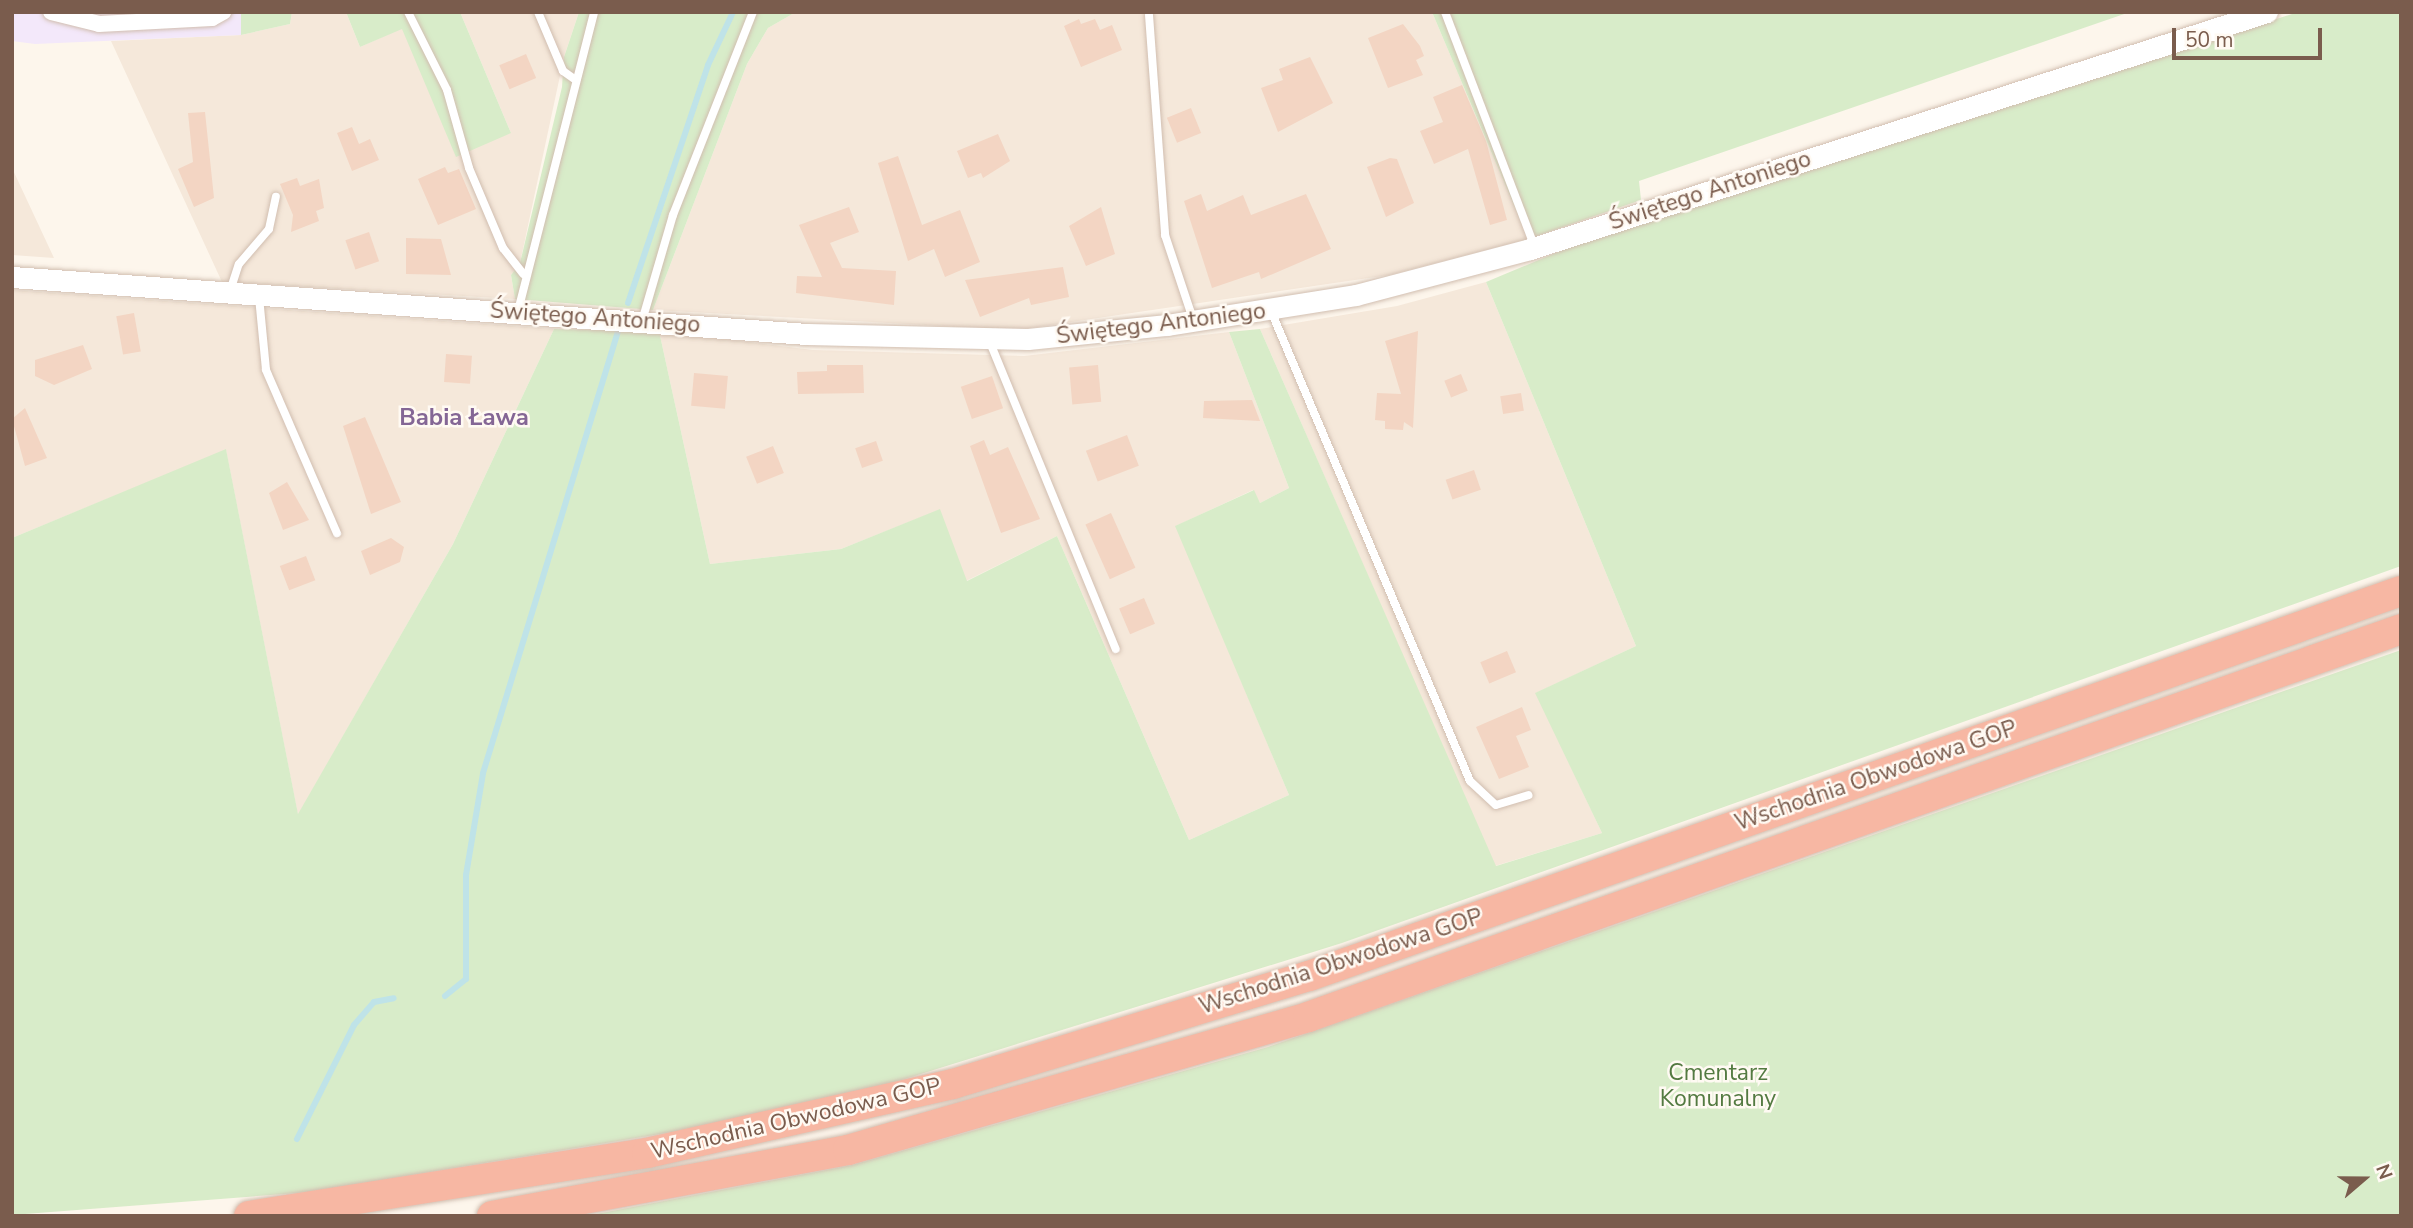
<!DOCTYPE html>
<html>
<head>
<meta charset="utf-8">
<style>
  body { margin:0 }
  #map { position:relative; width:2413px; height:1228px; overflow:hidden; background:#fdf6ec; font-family:"Nunito Sans",sans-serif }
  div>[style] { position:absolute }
  .residential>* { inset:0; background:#f5e8da }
  .education>* { inset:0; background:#f3e8fa }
  .green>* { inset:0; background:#d8ecc9 }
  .stream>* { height:6px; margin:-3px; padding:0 3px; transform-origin:3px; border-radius:3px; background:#bfe3e8 }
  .building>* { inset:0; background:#f3d5c3; transform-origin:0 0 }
  .roads { filter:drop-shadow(0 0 2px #d1beb0) drop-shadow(0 0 2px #d1beb0) }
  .service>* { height:8px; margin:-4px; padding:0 4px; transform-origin:4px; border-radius:4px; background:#fff }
  .minor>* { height:16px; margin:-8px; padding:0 8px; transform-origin:8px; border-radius:8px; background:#fff }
  .tertiary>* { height:21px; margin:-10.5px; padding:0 10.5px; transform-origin:10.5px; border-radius:10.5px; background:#fff }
  .motorway>* { height:30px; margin:-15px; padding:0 15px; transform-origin:15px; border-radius:15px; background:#f7b7a3 }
  span { translate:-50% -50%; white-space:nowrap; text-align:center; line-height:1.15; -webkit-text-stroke:5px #fffaf3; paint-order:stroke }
  .street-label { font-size:23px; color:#7a5c4d }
  .park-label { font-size:23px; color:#537a41 }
  .neighbourhood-label { font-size:24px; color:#846695; font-weight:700 }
  .frame { position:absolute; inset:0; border:14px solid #7a5c4d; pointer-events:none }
  .north { position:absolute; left:2329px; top:1144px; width:70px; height:70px; -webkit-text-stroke:5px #fffaf3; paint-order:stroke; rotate:70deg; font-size:19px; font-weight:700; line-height:28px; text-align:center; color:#7a5c4d }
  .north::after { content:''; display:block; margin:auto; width:24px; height:32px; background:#7a5c4d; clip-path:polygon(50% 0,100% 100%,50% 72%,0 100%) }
  .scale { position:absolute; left:2172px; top:28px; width:150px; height:32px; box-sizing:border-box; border:4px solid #7a5c4d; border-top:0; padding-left:9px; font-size:21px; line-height:24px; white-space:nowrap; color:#7a5c4d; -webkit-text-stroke:5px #fffaf3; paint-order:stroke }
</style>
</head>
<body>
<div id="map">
  <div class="residential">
    <i style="clip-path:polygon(292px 12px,346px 12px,360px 47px,402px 28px,511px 133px,460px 12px,579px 12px,564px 57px,520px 263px,511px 275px,515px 299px,222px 282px,111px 41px,241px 35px,290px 24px)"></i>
    <i style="clip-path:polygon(796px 12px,1432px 12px,1528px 239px,1389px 275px,1017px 330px,653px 310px,747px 64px,768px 28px)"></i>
    <i style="clip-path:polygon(12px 168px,54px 258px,12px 255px)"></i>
    <i style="clip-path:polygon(1486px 282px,1636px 646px,1536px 693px,1602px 833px,1495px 866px,1260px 329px,1397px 306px)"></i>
    <i style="clip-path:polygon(12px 290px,554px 329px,453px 544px,298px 815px,226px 450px,12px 538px)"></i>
    <i style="clip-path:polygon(659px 331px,813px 350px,1024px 356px,1229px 332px,1289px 488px,1260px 503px,1253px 490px,1176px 526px,1289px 795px,1189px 840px,1057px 536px,966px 581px,939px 510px,841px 549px,710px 564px)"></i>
  </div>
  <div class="education">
    <i style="clip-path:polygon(12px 12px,241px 12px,241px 35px,35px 44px,12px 41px)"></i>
  </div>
  <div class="green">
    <i style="clip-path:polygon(241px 12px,292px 12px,290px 24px,241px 35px)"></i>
    <i style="clip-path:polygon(346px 12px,460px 12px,511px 133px,456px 157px,402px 29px,360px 47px)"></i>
    <i style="clip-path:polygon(579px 12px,796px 12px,768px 28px,747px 64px,653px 310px,515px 299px,511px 275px,520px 263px,562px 87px,564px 57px)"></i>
    <i style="clip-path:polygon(1432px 12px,2130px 12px,1639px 181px,1641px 200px,1528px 239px)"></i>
    <i style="clip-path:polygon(2298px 12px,2401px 12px,2401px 566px,1342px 943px,895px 1082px,684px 1130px,310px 1192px,12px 1215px,12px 538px,226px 449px,298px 814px,453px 544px,554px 329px,659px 331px,710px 564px,841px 549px,940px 509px,967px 581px,1057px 536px,1189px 840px,1289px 795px,1175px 526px,1254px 490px,1260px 503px,1289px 488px,1229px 332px,1260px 329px,1496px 866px,1602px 833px,1535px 693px,1636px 646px,1486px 282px,1565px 249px)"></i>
    <i style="clip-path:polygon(2401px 650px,2401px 1216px,586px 1216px,852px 1165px,1268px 1047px)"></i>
  </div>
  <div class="stream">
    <i style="left:628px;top:303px;width:251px;rotate:-71.4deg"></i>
    <i style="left:708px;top:65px;width:59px;rotate:-64.7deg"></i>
    <i style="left:445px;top:996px;width:27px;rotate:-39deg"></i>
    <i style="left:466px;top:979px;width:104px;rotate:-90deg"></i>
    <i style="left:466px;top:875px;width:103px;rotate:-80.5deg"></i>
    <i style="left:483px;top:773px;width:462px;rotate:-73deg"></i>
    <i style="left:297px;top:1139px;width:127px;rotate:-63.4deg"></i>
    <i style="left:354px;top:1025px;width:30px;rotate:-49deg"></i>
    <i style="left:374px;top:1002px;width:20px;rotate:-11deg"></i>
  </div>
  <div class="building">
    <i style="clip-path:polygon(1079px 19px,1081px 24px,1095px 19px,1100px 30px,1112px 25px,1122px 50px,1081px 67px,1064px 26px)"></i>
    <i style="clip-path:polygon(1403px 24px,1420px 46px,1424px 56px,1416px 60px,1423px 75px,1388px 88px,1368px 38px)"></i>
    <i style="left:526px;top:54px;width:26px;height:29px;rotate:67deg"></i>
    <i style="clip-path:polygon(1310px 57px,1333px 103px,1278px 132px,1261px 88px,1283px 80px,1279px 69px)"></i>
    <i style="clip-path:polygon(1462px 85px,1486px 141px,1507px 220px,1490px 225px,1468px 149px,1434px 164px,1420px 131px,1443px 122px,1433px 97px)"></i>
    <i style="left:1191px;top:108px;width:27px;height:26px;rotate:68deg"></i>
    <i style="clip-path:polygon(205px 112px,214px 198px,194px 207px,178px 169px,193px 162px,188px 113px)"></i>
    <i style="clip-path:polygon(352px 127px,359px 144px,370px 139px,379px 160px,352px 171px,337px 133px)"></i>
    <i style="clip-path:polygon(998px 134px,1010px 161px,983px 178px,981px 173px,968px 178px,957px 151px)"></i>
    <i style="clip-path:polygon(898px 156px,922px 225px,960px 210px,980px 262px,945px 277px,934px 249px,908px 261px,878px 163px)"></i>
    <i style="clip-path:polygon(1390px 158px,1397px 159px,1414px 203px,1386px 217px,1367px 167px)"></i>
    <i style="clip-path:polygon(445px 167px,448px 173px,459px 169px,476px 209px,438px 225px,418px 179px)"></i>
    <i style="clip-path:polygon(297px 178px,300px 186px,319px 179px,324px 208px,316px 211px,319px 221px,291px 232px,293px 215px,280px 184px)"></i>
    <i style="clip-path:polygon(1201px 194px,1207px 211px,1243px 195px,1251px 215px,1306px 194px,1331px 249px,1261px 279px,1259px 272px,1212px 288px,1184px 201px)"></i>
    <i style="clip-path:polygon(849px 207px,859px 232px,830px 243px,842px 268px,896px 271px,894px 305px,796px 293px,797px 276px,822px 277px,799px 225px)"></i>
    <i style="clip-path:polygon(1101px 207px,1115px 254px,1086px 266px,1069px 226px)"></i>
    <i style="left:369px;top:232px;width:31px;height:25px;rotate:71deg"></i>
    <i style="clip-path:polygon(406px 238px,441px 239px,451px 275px,406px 274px)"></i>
    <i style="clip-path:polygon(1063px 267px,1069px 297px,1031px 305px,1029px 298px,980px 317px,965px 280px)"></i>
    <i style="left:134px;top:313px;width:39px;height:18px;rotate:80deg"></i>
    <i style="clip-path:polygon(1418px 331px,1413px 428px,1404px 422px,1403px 430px,1385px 429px,1385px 421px,1375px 420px,1377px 393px,1401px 394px,1385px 341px)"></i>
    <i style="clip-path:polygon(83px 345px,92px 369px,54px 385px,35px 376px,35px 360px)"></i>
    <i style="left:446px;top:354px;width:26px;height:28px;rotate:4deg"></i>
    <i style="clip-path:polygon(827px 365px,863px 365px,864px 393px,798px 394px,797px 372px,827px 371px)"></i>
    <i style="left:1098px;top:365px;width:37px;height:29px;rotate:85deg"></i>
    <i style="left:694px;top:373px;width:34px;height:33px;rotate:5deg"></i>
    <i style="left:1461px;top:374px;width:18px;height:18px;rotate:68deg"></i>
    <i style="left:992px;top:376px;width:34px;height:33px;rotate:71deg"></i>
    <i style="left:1521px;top:393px;width:18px;height:21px;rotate:81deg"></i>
    <i style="clip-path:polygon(1252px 400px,1260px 421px,1203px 418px,1204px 401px)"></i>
    <i style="clip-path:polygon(25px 408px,47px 458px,25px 466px,12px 419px)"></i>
    <i style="clip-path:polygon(365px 417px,401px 502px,371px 514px,343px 426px)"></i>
    <i style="left:1127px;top:435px;width:33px;height:44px;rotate:69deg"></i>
    <i style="clip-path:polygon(984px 440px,990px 455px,1008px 447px,1040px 519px,1001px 533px,970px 446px)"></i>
    <i style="left:876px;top:441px;width:21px;height:22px;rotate:71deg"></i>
    <i style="left:773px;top:446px;width:29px;height:29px;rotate:68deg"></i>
    <i style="left:1474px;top:470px;width:21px;height:30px;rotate:71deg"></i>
    <i style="clip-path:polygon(287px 482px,309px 520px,283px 530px,269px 493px)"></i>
    <i style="left:1111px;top:513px;width:60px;height:28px;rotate:66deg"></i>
    <i style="clip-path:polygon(391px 538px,404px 547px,400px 562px,370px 575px,361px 551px)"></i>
    <i style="left:306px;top:556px;width:26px;height:28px;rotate:69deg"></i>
    <i style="left:1144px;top:598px;width:28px;height:27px;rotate:67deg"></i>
    <i style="left:1507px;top:651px;width:23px;height:29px;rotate:67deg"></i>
    <i style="clip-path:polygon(1522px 707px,1531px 730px,1516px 736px,1529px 767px,1499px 779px,1476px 727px)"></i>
  </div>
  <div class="roads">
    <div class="service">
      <i style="left:408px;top:12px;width:87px;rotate:63.4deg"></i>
      <i style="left:447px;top:90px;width:81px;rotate:74.2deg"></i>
      <i style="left:469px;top:168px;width:87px;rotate:67deg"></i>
      <i style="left:503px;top:248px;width:33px;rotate:52deg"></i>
      <i style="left:538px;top:12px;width:64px;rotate:67deg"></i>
      <i style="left:563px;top:71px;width:16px;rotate:35deg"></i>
      <i style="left:1445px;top:12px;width:249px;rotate:69.1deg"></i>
      <i style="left:1149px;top:15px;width:221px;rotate:85.8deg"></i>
      <i style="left:1165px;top:235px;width:89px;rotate:71.6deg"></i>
      <i style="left:230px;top:291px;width:28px;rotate:-72deg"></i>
      <i style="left:239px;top:264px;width:46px;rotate:-49.4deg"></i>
      <i style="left:269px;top:229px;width:33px;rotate:-78deg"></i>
      <i style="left:259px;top:297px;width:73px;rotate:84.5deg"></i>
      <i style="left:266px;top:370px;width:178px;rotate:66.5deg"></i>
      <i style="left:518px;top:311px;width:309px;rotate:-75.7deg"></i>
      <i style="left:1271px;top:311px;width:510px;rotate:67.05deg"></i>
      <i style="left:1470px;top:781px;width:35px;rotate:43deg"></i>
      <i style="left:1496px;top:805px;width:34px;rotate:-17deg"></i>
      <i style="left:642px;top:321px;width:110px;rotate:-73.7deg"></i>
      <i style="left:673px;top:215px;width:218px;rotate:-68.5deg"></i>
      <i style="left:989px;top:340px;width:334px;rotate:67.7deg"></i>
    </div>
    <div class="minor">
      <i style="left:51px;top:12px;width:49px;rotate:14deg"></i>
      <i style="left:99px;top:24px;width:113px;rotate:-3deg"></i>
      <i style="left:212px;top:18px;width:13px;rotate:-29deg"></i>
    </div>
    <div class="tertiary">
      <i style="left:12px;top:277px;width:797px;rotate:4.1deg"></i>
      <i style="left:807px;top:334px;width:221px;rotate:1.3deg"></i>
      <i style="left:1028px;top:339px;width:140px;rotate:-5.8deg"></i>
      <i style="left:1167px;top:325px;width:191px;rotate:-9deg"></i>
      <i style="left:1356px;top:295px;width:180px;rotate:-14.8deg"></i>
      <i style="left:1530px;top:249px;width:774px;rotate:-17.83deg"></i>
    </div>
    <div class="motorway">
      <i style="left:249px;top:1216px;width:403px;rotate:-9deg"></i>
      <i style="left:647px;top:1153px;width:314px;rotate:-12.7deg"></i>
      <i style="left:953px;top:1084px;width:372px;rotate:-16.9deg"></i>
      <i style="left:1309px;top:976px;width:1158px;rotate:-19.42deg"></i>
      <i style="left:492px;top:1216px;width:362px;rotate:-10.5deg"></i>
      <i style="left:848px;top:1150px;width:479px;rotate:-16.1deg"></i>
      <i style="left:1308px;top:1017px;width:1160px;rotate:-19.54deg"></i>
    </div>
  </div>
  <div class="street-label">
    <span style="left:1710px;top:191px;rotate:-18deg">Świętego Antoniego</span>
    <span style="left:595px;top:318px;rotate:4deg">Świętego Antoniego</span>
    <span style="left:1161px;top:324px;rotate:-7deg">Świętego Antoniego</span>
    <span style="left:1876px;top:776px;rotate:-19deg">Wschodnia Obwodowa GOP</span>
    <span style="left:1341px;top:962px;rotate:-18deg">Wschodnia Obwodowa GOP</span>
    <span style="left:796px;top:1119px;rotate:-13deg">Wschodnia Obwodowa GOP</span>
  </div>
  <div class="park-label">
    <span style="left:1718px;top:1086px">Cmentarz<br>Komunalny</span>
  </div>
  <div class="neighbourhood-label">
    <span style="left:464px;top:418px">Babia Ława</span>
  </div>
  <div class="frame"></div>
  <div class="north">N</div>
  <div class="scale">50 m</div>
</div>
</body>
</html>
